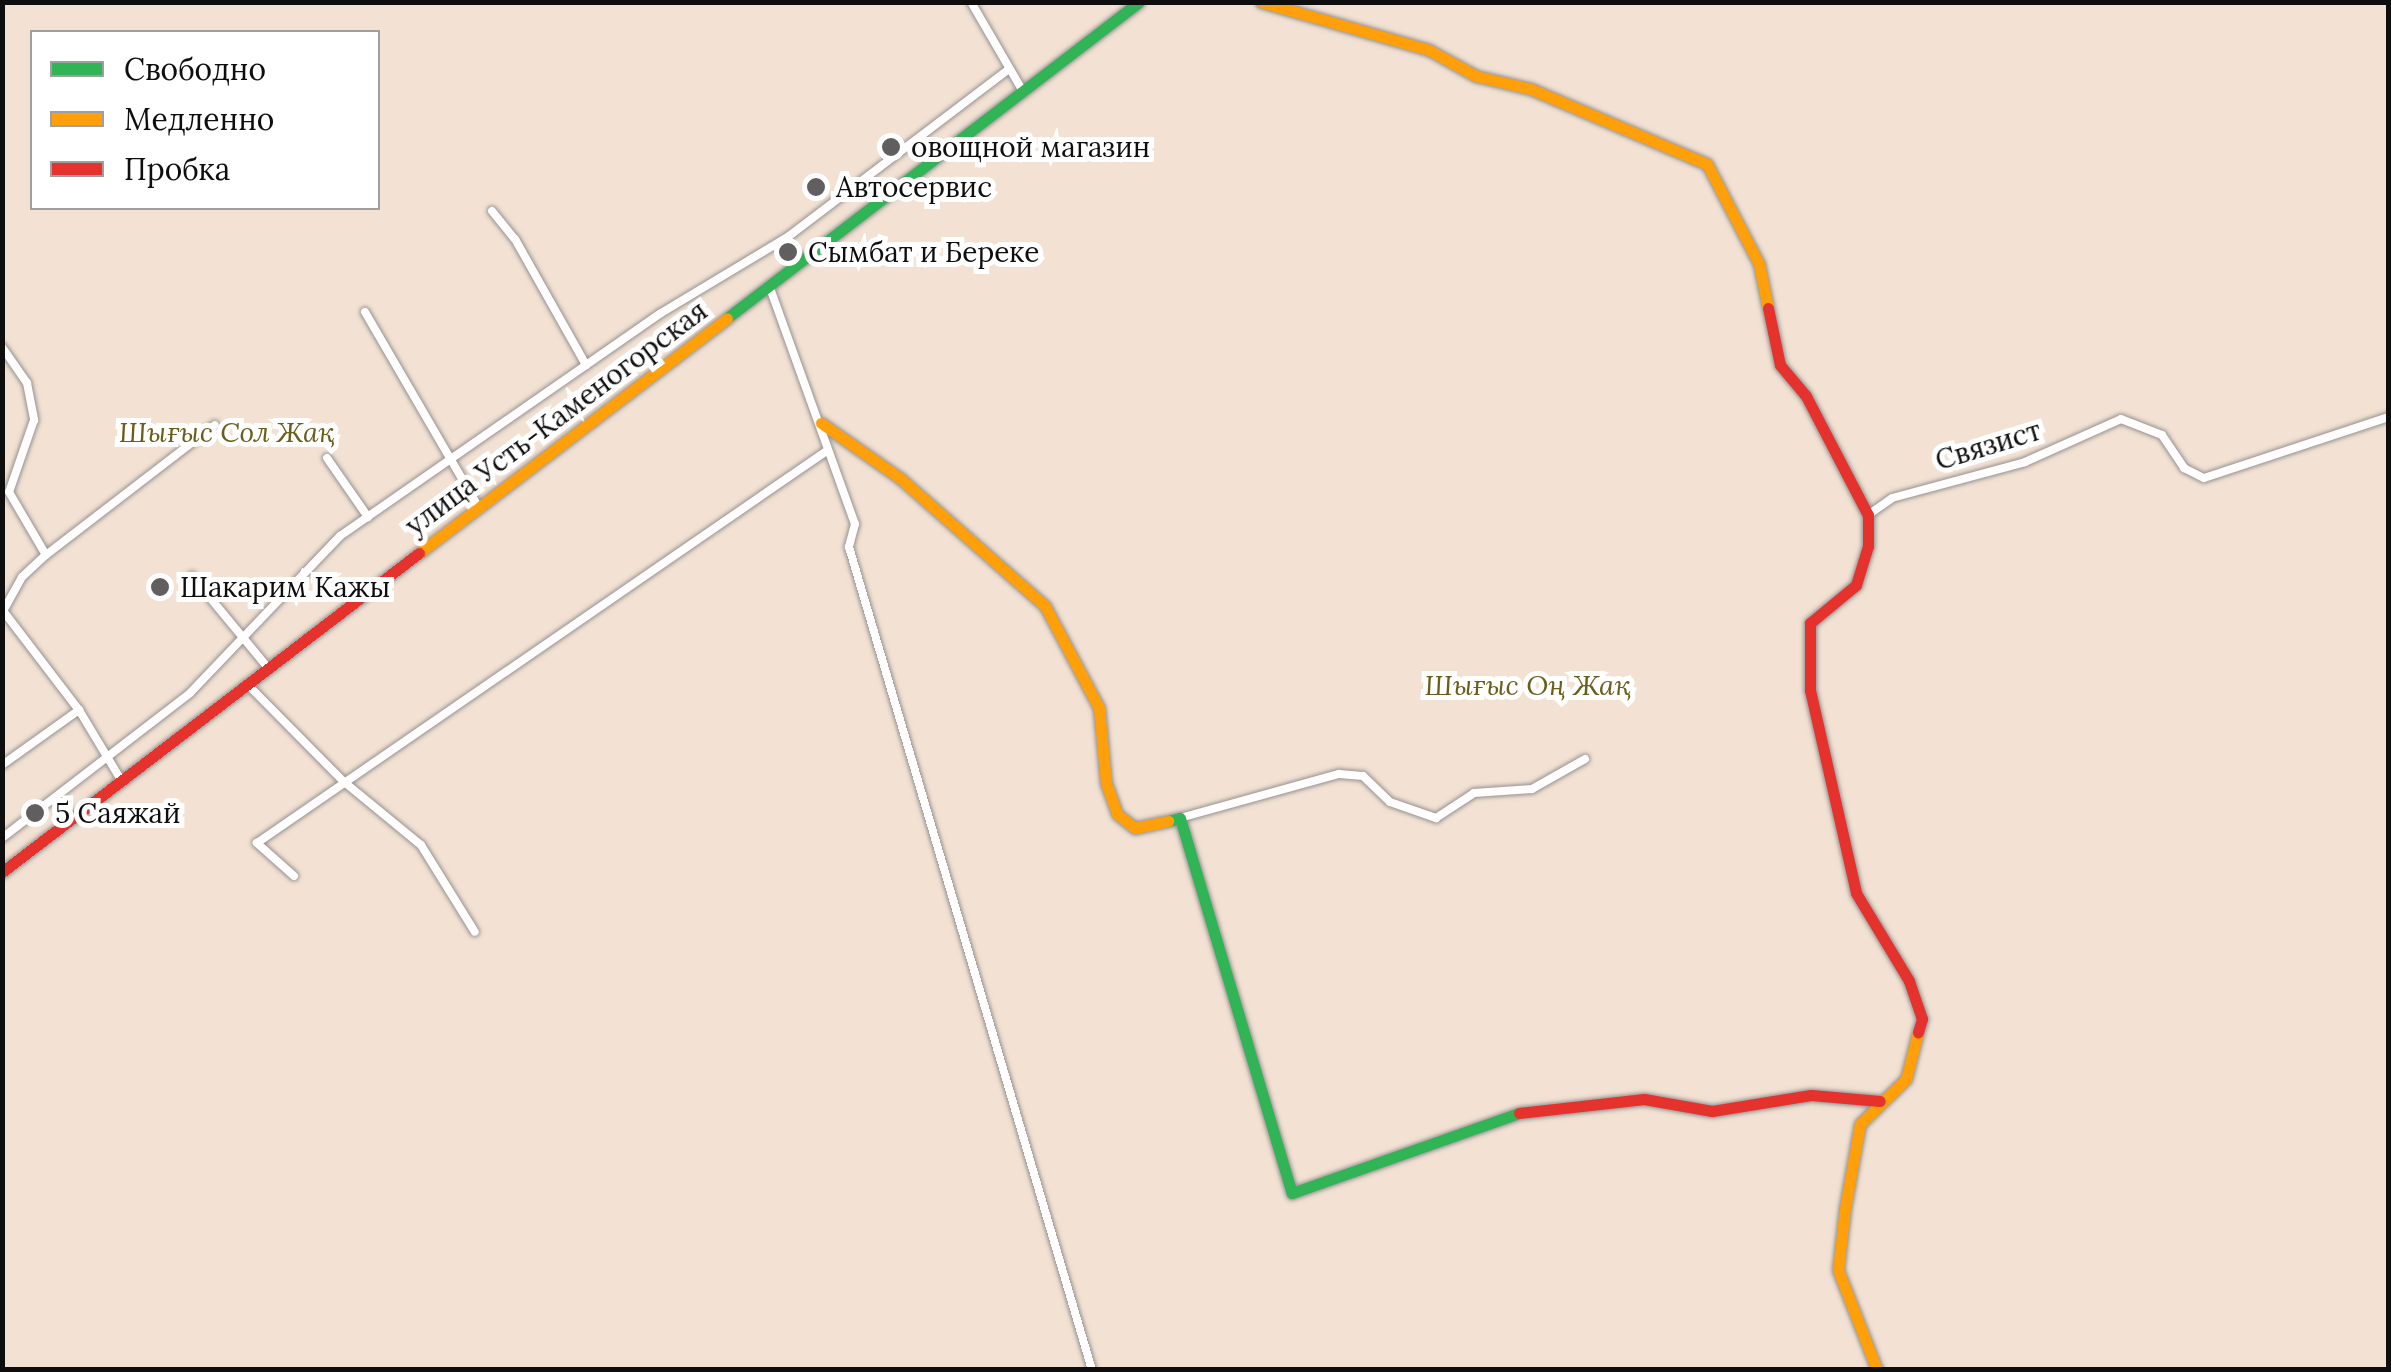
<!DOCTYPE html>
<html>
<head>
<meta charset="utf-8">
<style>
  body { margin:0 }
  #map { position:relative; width:2391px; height:1372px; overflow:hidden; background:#fcf4f5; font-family:Lora,serif }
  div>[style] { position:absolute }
  .green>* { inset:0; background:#f3e2d3 }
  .roads { filter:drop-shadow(0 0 2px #959292) drop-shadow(0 0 2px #959292) }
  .street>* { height:8px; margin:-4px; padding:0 4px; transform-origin:4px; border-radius:4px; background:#fffdfe }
  .fast>* { height:11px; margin:-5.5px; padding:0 5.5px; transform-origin:5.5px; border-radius:5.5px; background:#30b455 }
  .slow>* { height:11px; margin:-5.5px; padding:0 5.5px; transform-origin:5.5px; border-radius:5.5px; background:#ff9f0a }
  .jam>* { height:11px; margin:-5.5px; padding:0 5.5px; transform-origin:5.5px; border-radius:5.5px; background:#e5322d }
  .dots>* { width:28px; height:28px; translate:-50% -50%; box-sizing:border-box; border:5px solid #fff; border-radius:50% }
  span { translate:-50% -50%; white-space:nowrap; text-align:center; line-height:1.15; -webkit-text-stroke:10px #fff; paint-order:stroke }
  .poi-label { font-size:28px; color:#0e0e0e }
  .left { translate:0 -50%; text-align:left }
  .street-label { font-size:28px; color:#0e0e0e }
  .park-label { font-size:28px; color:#6a5e1b; font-style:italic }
  .frame { position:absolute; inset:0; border:5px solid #0e0e0e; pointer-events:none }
  .legend { position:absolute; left:30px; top:30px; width:350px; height:180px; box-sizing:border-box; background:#fff; border:2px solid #9f9f9f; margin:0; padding:12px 18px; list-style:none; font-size:30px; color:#0e0e0e }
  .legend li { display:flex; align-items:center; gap:20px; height:50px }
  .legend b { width:50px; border:2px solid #9f9f9f }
</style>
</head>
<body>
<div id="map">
  <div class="green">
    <i style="clip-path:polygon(evenodd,3px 3px,2388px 3px,2388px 1369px,3px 1370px,3px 3px,32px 32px,378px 32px,378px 208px,32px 208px,32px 32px)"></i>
  </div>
  <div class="roads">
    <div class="street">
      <i style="left:971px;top:2px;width:105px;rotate:59.8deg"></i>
      <i style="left:492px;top:211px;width:36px;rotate:51deg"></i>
      <i style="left:515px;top:239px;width:145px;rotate:60.6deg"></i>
      <i style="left:770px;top:288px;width:251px;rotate:70.2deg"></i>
      <i style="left:855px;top:524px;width:24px;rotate:105deg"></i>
      <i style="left:849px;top:547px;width:858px;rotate:73.55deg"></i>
      <i style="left:365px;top:312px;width:227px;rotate:59.8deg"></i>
      <i style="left:2px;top:347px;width:44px;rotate:55.2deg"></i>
      <i style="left:27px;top:383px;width:38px;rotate:79deg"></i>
      <i style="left:34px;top:420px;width:76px;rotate:109.1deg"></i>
      <i style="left:9px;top:492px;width:73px;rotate:59.6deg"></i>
      <i style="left:327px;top:458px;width:72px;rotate:55.2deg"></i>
      <i style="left:1868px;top:515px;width:29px;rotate:-35deg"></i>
      <i style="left:1892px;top:498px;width:138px;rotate:-15.1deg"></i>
      <i style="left:2025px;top:462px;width:105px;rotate:-24.1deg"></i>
      <i style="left:2121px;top:419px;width:44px;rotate:21.3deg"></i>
      <i style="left:2162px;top:435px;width:40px;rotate:56deg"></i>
      <i style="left:2184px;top:468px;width:22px;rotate:27deg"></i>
      <i style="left:2204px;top:478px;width:194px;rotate:-18.3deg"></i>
      <i style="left:192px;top:576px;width:121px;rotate:50.4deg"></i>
      <i style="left:4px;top:612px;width:123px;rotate:52.6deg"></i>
      <i style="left:79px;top:710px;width:82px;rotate:59deg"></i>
      <i style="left:2px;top:613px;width:41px;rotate:-60.9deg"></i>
      <i style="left:22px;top:577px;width:33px;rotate:-43deg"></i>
      <i style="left:46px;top:555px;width:213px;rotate:-37.6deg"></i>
      <i style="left:249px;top:686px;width:134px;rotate:45.3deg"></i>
      <i style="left:343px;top:781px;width:101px;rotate:39.4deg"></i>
      <i style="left:421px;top:845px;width:102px;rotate:58.2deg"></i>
      <i style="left:2px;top:765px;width:95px;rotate:-35.5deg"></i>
      <i style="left:1180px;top:818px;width:165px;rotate:-15.5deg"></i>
      <i style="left:1339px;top:774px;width:24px;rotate:5deg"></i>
      <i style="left:1363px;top:776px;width:37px;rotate:44deg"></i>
      <i style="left:1390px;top:802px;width:49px;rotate:19.2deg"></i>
      <i style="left:1436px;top:818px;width:45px;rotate:-33.3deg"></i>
      <i style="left:1474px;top:793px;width:58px;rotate:-3.9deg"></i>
      <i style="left:1532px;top:789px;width:61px;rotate:-29.5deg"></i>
      <i style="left:2px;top:838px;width:237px;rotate:-37.6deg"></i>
      <i style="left:190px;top:693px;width:217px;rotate:-46.3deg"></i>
      <i style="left:340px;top:536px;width:391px;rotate:-34.8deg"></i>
      <i style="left:661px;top:313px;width:149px;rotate:-31deg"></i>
      <i style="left:789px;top:236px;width:276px;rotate:-37.2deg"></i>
      <i style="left:294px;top:876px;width:50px;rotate:-138.3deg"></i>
      <i style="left:257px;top:843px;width:693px;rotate:-34.54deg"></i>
    </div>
    <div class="fast">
      <i style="left:727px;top:318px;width:519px;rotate:-37.49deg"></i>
      <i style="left:1168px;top:821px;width:12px;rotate:-14deg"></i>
      <i style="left:1180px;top:818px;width:391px;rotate:73.4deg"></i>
      <i style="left:1292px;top:1193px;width:241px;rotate:-19.4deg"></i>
    </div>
    <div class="slow">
      <i style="left:1261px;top:2px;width:175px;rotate:15.9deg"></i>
      <i style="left:1429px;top:50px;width:54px;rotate:29deg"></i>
      <i style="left:1476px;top:76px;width:57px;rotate:13.3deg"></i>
      <i style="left:1531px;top:89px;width:191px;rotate:23.1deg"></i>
      <i style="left:1707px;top:164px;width:113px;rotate:62.5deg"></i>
      <i style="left:1759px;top:264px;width:45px;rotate:78.4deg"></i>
      <i style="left:821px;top:423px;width:98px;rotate:35deg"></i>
      <i style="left:901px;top:479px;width:192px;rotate:41.4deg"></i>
      <i style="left:1045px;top:606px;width:115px;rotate:62.1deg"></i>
      <i style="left:1099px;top:708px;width:75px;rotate:84.7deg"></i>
      <i style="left:1106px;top:783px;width:33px;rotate:70deg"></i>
      <i style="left:1117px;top:814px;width:23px;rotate:38deg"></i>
      <i style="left:1135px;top:828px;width:34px;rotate:-12deg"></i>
      <i style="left:419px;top:553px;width:387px;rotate:-37.3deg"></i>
      <i style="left:1877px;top:1370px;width:107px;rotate:-111.3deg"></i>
      <i style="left:1838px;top:1270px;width:62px;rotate:-83.6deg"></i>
      <i style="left:1845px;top:1208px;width:85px;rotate:-79.9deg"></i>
      <i style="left:1860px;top:1124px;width:64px;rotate:-44.4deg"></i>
      <i style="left:1906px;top:1079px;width:49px;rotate:-75.7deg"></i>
    </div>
    <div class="jam">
      <i style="left:1768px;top:308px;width:58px;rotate:78.1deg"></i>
      <i style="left:1780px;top:365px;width:40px;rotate:50deg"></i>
      <i style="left:1806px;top:396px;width:134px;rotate:62.5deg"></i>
      <i style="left:1868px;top:515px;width:31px;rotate:90deg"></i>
      <i style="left:1868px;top:546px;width:41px;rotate:107.1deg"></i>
      <i style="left:1856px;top:585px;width:60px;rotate:140.4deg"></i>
      <i style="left:1810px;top:623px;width:67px;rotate:90deg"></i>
      <i style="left:1810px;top:690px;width:208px;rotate:77.2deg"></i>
      <i style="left:1856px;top:893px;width:103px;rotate:58.9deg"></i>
      <i style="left:1909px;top:981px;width:40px;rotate:71.1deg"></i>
      <i style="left:1922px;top:1019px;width:14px;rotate:107deg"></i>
      <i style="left:2px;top:872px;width:525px;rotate:-37.42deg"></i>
      <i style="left:1519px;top:1113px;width:126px;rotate:-6.4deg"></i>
      <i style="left:1644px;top:1099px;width:69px;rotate:10deg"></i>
      <i style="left:1712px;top:1111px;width:100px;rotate:-9.2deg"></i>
      <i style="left:1811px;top:1095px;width:69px;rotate:5deg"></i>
    </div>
  </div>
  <div class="dots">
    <i style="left:891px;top:147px;background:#615e5f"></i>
    <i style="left:816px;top:187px;background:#615e5f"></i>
    <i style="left:788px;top:252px;background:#615e5f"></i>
    <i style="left:160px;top:587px;background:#615e5f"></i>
    <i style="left:35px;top:813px;background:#615e5f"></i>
  </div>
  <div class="poi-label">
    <span class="left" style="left:911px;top:147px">овощной магазин</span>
    <span class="left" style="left:836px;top:187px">Автосервис</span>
    <span class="left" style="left:808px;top:252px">Сымбат и Береке</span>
    <span class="left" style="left:180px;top:587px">Шакарим Кажы</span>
    <span class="left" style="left:55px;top:813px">5 Саяжай</span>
  </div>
  <div class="street-label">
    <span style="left:556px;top:418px;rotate:-37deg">улица Усть-Каменогорская</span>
    <span style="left:1988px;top:445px;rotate:-17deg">Связист</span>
  </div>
  <div class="park-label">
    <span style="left:227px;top:432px">Шығыс Сол Жақ</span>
    <span style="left:1528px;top:685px">Шығыс Оң Жақ</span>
  </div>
  <div class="frame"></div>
  <ul class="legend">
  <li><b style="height:12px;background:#30b455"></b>Свободно</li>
  <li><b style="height:12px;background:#ff9f0a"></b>Медленно</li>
  <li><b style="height:12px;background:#e5322d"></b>Пробка</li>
  </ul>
</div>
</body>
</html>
